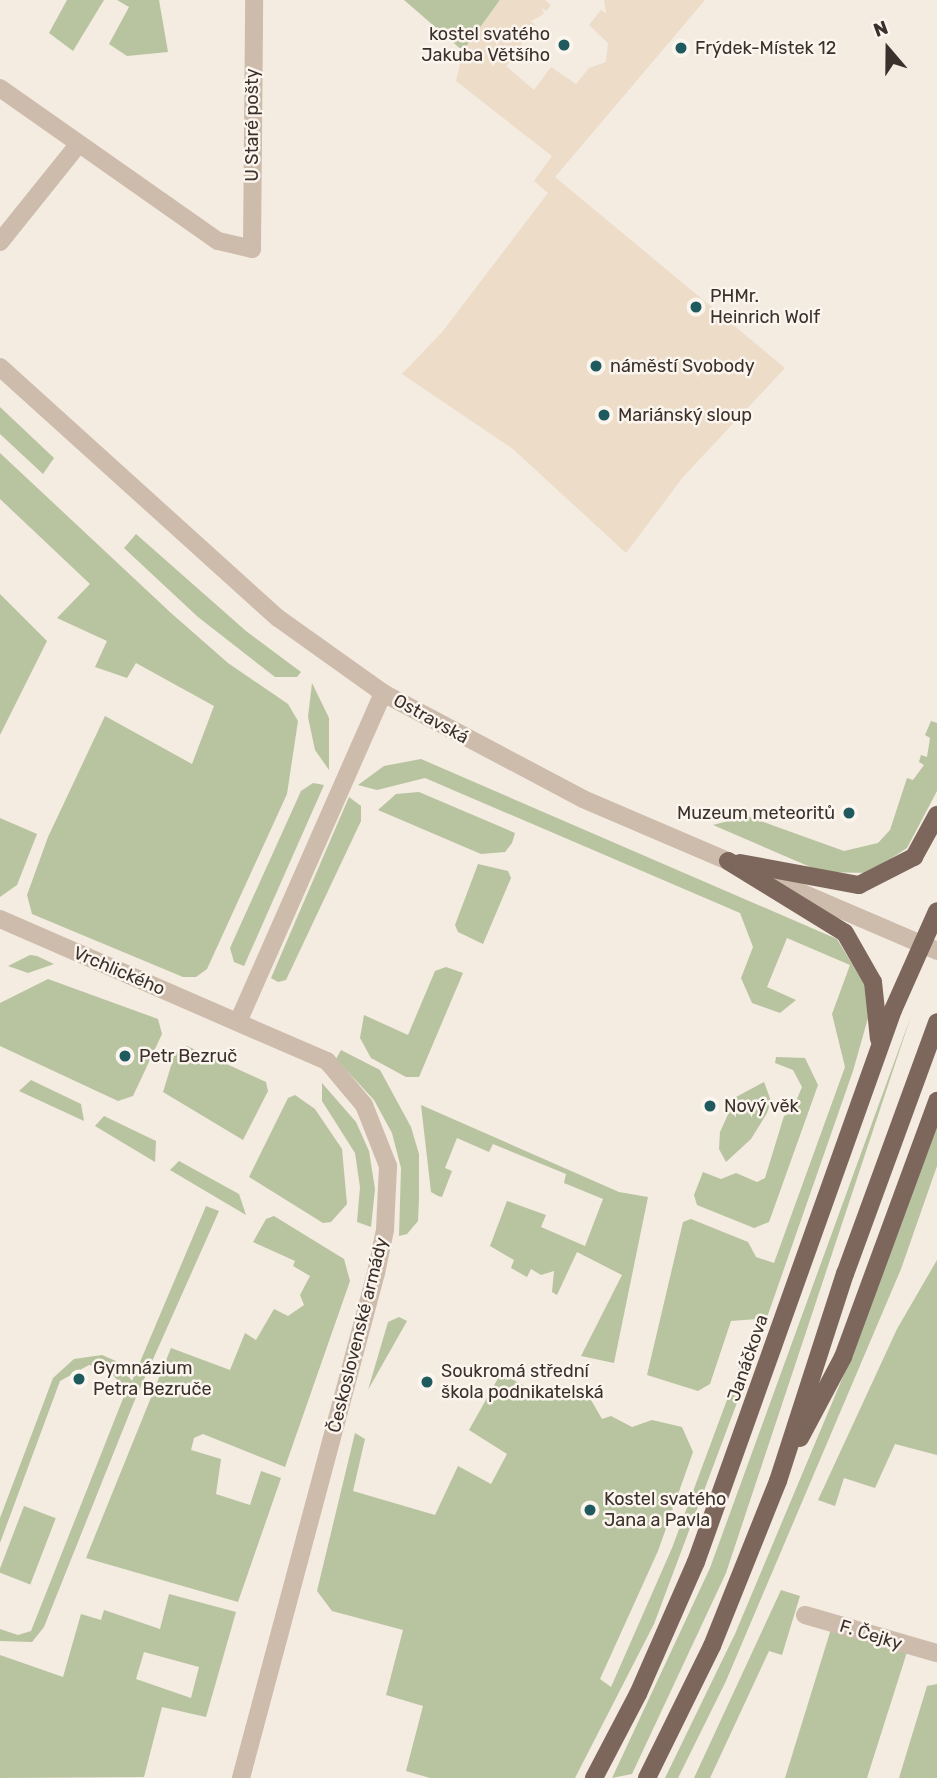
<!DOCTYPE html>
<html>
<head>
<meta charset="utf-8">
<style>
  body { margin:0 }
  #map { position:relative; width:937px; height:1778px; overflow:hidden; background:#f4ebe1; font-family:Rubik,sans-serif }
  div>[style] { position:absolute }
  .green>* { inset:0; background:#b8c4a0; transform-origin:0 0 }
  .plaza>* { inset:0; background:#ecdcc8 }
  .minor>* { height:18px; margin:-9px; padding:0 9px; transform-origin:9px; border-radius:9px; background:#cdbbac }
  .tertiary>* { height:18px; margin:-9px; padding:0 9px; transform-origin:9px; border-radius:9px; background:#cdbbac }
  .primary>* { height:18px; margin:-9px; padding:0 9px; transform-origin:9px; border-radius:9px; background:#7d675c }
  .dots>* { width:19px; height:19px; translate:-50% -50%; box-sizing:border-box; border:4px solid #fbf5ee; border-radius:50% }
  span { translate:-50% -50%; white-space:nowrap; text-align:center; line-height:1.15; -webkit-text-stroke:5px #fbf5ee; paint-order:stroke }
  .poi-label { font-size:18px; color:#3b302b }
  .right { translate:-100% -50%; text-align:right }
  .left { translate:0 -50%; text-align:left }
  .street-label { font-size:18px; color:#3b302b }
  .north { position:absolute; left:853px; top:14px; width:70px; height:70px; -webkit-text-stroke:5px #fbf5ee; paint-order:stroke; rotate:340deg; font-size:19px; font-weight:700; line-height:28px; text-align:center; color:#3b302b }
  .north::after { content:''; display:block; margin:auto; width:24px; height:32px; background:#3b302b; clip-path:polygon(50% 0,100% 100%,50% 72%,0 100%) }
</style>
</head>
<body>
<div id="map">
  <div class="green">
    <i style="clip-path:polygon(67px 0,104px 0,73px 51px,49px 33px)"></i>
    <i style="clip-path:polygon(117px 0,159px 0,168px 52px,127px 56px,109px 44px,129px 7px)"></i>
    <i style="clip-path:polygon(404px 0,500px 0,463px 51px)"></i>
    <i style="clip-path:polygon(0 407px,54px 458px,43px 474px,0 434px)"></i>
    <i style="clip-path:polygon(0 453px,171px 613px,228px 663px,288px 704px,298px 721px,287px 794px,207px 969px,196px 977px,183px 977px,32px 914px,27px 895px,48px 837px,105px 716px,192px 764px,214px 706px,136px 663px,127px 678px,95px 667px,107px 641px,57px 618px,90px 584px,0 499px)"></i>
    <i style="clip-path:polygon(136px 534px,246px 631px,301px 672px,297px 677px,275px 677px,198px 617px,124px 548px)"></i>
    <i style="clip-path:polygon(0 594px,47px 641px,0 735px)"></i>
    <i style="clip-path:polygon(312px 683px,329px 718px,329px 770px,315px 750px,308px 717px)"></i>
    <i style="clip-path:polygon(931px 721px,937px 723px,937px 791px,907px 848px,869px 873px,822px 872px,713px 825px,747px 816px,844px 851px,878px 843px,890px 830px,907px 778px,913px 780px,924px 765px,919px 762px,921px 755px,927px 757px,930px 738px,925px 735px)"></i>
    <i style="clip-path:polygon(421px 759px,837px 939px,866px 987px,868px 1018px,853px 1071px,741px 1392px,654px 1624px,575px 1778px,430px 1778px,406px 1771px,423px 1706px,386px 1695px,403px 1630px,332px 1611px,317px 1591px,355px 1433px,365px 1439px,353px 1491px,435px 1515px,458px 1466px,491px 1484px,507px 1454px,469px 1430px,501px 1373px,542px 1396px,553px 1390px,591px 1400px,602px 1419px,611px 1416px,632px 1427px,652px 1420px,682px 1427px,693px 1452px,658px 1551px,600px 1679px,611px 1687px,672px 1548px,757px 1319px,731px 1321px,710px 1384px,698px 1391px,647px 1375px,683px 1222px,691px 1219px,748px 1242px,756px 1257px,774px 1263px,845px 1067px,832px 1014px,850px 965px,787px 938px,767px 987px,796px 1000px,780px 1013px,752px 1003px,741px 978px,753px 947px,740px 913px,425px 778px,377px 790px,358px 785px,384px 766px)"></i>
    <i style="clip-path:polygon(313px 783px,324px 785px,244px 966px,234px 962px,230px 948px,301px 791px)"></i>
    <i style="clip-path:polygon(419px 792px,515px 833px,512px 843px,505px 852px,481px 854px,378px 810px,396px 794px)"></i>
    <i style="clip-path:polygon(349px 797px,361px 806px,361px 821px,286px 980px,278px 982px,271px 978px)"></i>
    <i style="clip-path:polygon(0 818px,37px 834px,17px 885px,0 897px)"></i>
    <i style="clip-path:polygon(478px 864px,508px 871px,511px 878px,483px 944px,458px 932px,455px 925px)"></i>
    <i style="clip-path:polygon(30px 955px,37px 956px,54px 964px,28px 973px,8px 966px)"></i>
    <i style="clip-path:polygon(446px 967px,463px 973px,419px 1077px,406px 1077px,371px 1058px,360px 1038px,364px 1015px,408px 1035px,435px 971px)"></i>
    <i style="clip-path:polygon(48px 979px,158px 1019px,162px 1034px,133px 1096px,118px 1101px,0 1046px,0 1003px)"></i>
    <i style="clip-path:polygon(911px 1016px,726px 1573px,632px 1774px,612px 1778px,710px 1568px)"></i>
    <i style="clip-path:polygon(187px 1046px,266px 1082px,268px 1091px,243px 1140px,163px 1092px,175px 1053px)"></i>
    <i style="clip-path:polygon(341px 1050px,380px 1070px,411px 1127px,419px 1154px,419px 1199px,418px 1221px,407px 1234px,399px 1236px,401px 1168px,392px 1133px,374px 1100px,336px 1059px)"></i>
    <i style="clip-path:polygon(776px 1057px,805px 1058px,818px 1085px,769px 1222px,754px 1228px,697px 1205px,694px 1195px,703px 1172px,721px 1179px,736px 1173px,757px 1182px,765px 1178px,784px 1116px,791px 1113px,802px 1087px,793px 1070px,775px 1063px)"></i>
    <i style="clip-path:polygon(31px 1080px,81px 1104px,84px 1121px,19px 1091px)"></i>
    <i style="clip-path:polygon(764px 1082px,771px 1101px,767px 1113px,751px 1139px,726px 1162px,719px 1149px,720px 1132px,736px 1097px)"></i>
    <i style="clip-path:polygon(322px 1083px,356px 1122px,369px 1151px,375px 1189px,371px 1227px,357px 1222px,360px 1187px,355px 1153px,322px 1101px)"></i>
    <i style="clip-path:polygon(295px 1095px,315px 1109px,342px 1149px,347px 1204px,331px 1222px,323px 1223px,249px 1177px,288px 1098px)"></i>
    <i style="clip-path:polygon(421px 1105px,619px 1192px,648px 1197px,614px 1363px,581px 1356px,622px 1275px,577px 1252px,557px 1295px,552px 1292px,554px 1271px,541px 1275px,531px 1269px,527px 1277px,511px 1268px,514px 1260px,490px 1246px,507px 1201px,546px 1215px,541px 1227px,585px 1246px,603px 1199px,564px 1183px,566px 1174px,493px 1144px,489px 1152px,457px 1138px,445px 1168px,452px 1171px,442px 1197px,438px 1196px,431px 1192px)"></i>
    <i style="clip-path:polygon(104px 1116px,156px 1141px,155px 1162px,95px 1126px)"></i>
    <i style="clip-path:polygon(937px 1120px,937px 1166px,901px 1269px,726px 1681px,678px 1778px,665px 1778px,735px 1634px,850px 1360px)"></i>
    <i style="clip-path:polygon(179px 1161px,239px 1194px,246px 1215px,170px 1170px)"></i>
    <i style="clip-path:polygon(206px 1206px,219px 1211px,134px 1402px,44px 1627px,32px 1642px,0 1641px,0 1629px,18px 1635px,31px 1631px,126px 1391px,109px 1370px,89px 1365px,60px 1381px,0 1543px,0 1518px,53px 1378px,74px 1359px,102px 1355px,116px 1361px,132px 1381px)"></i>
    <i style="clip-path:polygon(274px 1216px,344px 1259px,350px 1281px,285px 1467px,203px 1434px,194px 1438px,191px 1450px,221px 1459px,216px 1494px,250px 1505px,261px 1471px,281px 1478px,238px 1602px,86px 1558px,171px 1348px,230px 1370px,245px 1333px,256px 1340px,274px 1309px,288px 1316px,304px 1305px,300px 1295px,310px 1276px,293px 1266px,295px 1261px,253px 1242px,266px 1219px)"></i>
    <i style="clip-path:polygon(937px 1260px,937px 1455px,895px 1444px,875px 1488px,844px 1478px,835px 1506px,818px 1500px,897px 1329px)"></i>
    <i style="clip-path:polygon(399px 1317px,407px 1321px,368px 1390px,388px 1322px)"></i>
    <i style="left:24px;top:1506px;width:34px;height:71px;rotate:21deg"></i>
    <i style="clip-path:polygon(781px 1590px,800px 1596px,782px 1655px,769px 1651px,710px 1778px,694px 1778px)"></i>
    <i style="clip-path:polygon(evenodd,169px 1594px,236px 1612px,206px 1717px,162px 1707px,144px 1777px,0 1778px,0 1655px,63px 1677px,81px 1614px,101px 1620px,104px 1610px,160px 1629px,169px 1594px,144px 1652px,199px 1667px,191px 1698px,136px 1679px,144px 1652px)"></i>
    <i style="clip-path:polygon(831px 1629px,907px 1652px,867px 1778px,785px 1778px)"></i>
    <i style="clip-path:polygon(937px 1684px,937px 1778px,899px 1778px,927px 1686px)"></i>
  </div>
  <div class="plaza">
    <i style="clip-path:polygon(500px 0,545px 0,551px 5px,546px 11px,542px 8px,544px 14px,531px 21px,535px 25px,528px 34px,521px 33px,522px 49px,506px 66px,534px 90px,551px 67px,576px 84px,589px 68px,606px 62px,608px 43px,589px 25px,601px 10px,606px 13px,604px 0,705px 0,555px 177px,785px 368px,683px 477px,626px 553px,513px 449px,402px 374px,443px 331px,548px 193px,534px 181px,552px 156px,456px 81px,463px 51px)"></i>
  </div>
  <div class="minor">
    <i style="left:0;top:88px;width:266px;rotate:35.1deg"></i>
    <i style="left:218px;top:241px;width:35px;rotate:13deg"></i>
    <i style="left:252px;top:249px;width:249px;rotate:-89.5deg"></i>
    <i style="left:0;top:242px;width:123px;rotate:-51.3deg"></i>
    <i style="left:0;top:919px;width:357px;rotate:23.5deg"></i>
    <i style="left:327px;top:1061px;width:57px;rotate:49.9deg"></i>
    <i style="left:364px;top:1105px;width:66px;rotate:68.5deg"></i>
    <i style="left:388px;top:1166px;width:64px;rotate:92.7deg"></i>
    <i style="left:385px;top:1230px;width:44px;rotate:101.8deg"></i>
    <i style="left:376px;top:1273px;width:523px;rotate:104.97deg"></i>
    <i style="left:238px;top:1022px;width:360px;rotate:-66.2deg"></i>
    <i style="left:805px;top:1615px;width:137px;rotate:16.1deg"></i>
  </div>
  <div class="tertiary">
    <i style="left:0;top:367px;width:375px;rotate:42.1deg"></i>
    <i style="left:278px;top:618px;width:129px;rotate:35.5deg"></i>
    <i style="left:383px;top:693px;width:226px;rotate:27.9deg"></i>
    <i style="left:583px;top:799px;width:385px;rotate:23.2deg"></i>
  </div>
  <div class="primary">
    <i style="left:728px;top:861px;width:137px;rotate:31.6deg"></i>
    <i style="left:845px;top:933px;width:56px;rotate:60.3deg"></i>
    <i style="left:873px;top:982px;width:57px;rotate:84deg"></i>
    <i style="left:740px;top:863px;width:121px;rotate:10.5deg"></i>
    <i style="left:859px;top:885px;width:62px;rotate:-27deg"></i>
    <i style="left:914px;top:857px;width:48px;rotate:-61.3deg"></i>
    <i style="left:800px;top:1438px;width:92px;rotate:-62deg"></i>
    <i style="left:843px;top:1357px;width:273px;rotate:-69.8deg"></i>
    <i style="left:594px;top:1778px;width:95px;rotate:-62.4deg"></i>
    <i style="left:638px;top:1694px;width:144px;rotate:-66.3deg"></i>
    <i style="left:696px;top:1562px;width:586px;rotate:-70.36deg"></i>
    <i style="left:893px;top:1010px;width:108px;rotate:-66deg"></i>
    <i style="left:647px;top:1778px;width:147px;rotate:-63.8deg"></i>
    <i style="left:712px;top:1646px;width:178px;rotate:-68.2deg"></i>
    <i style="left:778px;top:1481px;width:218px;rotate:-72.1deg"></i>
    <i style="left:845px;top:1274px;width:268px;rotate:-69.9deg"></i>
  </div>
  <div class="dots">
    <i style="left:564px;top:45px;background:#1f5a5e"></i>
    <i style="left:681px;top:48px;background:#1f5a5e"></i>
    <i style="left:696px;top:307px;background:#1f5a5e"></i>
    <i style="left:596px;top:366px;background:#1f5a5e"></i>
    <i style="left:604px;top:415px;background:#1f5a5e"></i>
    <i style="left:849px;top:813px;background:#1f5a5e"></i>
    <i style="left:125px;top:1056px;background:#1f5a5e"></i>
    <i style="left:710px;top:1106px;background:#1f5a5e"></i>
    <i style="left:79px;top:1379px;background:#1f5a5e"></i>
    <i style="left:427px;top:1382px;background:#1f5a5e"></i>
    <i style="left:590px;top:1510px;background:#1f5a5e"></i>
  </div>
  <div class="poi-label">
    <span class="right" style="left:550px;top:45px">kostel svatého<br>Jakuba Většího</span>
    <span class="left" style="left:695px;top:48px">Frýdek-Místek 12</span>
    <span class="left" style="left:710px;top:307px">PHMr.<br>Heinrich Wolf</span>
    <span class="left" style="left:610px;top:366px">náměstí Svobody</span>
    <span class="left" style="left:618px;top:415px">Mariánský sloup</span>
    <span class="right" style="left:835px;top:813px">Muzeum meteoritů</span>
    <span class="left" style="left:139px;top:1056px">Petr Bezruč</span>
    <span class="left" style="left:724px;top:1106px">Nový věk</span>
    <span class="left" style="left:93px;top:1379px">Gymnázium<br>Petra Bezruče</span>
    <span class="left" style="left:441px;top:1382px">Soukromá střední<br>škola podnikatelská</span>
    <span class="left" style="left:604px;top:1510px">Kostel svatého<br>Jana a Pavla</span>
  </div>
  <div class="street-label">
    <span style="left:252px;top:125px;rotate:-90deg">U Staré pošty</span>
    <span style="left:431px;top:719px;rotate:29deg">Ostravská</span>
    <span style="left:119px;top:971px;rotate:23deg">Vrchlického</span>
    <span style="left:358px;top:1335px;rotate:-76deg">Československé armády</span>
    <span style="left:748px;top:1358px;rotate:-71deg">Janáčkova</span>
    <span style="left:871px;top:1635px;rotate:17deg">F. Čejky</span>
  </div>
  <div class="north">N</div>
</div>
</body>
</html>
